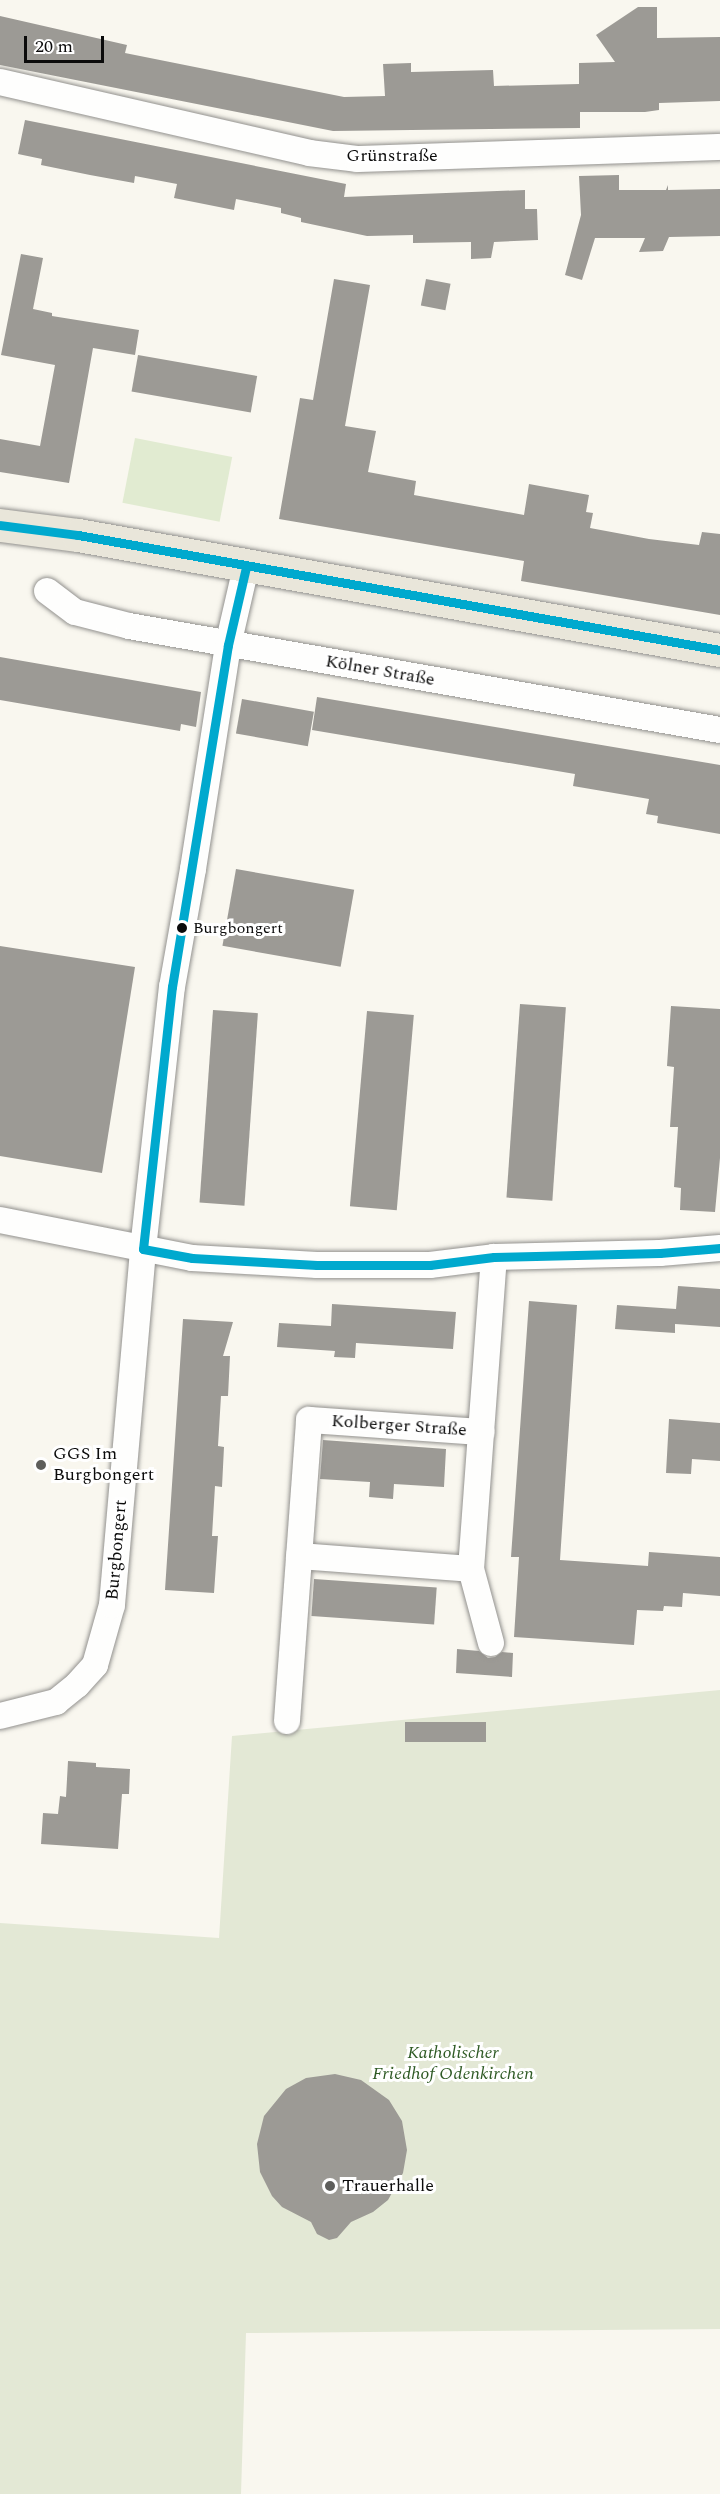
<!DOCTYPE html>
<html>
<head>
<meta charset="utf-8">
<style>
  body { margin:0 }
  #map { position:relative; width:720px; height:2494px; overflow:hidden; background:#f9f7ef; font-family:Spectral,serif }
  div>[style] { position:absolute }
  .green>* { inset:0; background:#e1ebd1; transform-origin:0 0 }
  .cemetery>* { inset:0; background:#e3e8d5 }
  .building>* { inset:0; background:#9c9a95; transform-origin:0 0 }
  .roads { filter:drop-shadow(0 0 2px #92918e) drop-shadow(0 0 2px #92918e) }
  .street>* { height:26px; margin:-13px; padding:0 13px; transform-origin:13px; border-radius:13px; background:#fefefd }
  .primary>* { height:33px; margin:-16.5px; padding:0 16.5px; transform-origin:16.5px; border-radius:16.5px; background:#e9e6da }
  .bus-1>* { height:9px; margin:-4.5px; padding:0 4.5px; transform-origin:4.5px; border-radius:4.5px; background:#00a9ce }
  .dots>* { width:16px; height:16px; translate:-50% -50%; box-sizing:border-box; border:3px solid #fff; border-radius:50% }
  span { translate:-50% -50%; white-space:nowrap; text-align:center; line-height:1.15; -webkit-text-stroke:6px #fff; paint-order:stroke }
  .bus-label { font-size:16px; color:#0b0b0b }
  .left { translate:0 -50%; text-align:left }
  .street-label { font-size:18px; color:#0b0b0b }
  .poi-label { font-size:18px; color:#0b0b0b }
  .park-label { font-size:18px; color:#2e5a24; font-style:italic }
  .scale { position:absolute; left:24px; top:36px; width:80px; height:27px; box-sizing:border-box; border:3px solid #0b0b0b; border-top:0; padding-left:8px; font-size:18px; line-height:21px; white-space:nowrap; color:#0b0b0b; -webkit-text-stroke:4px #fff; paint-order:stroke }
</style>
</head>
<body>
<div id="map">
  <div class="green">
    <i style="left:135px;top:438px;width:99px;height:66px;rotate:11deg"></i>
  </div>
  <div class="cemetery">
    <i style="clip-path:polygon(720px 1690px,720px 2329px,246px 2333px,241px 2494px,0 2494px,0 1923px,219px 1938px,232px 1736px)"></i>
  </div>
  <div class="building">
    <i style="clip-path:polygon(638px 7px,657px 7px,657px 38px,720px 37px,720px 101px,659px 103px,659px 110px,645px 112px,580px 112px,580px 128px,333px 131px,0 65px,0 16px,127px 45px,125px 53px,344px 97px,385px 96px,383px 64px,411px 63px,411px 72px,493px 70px,494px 86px,579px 84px,579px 63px,615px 62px,596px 35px)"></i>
    <i style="clip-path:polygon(25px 120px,346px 184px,344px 197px,525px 190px,525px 209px,537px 209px,538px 240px,494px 242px,491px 258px,471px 259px,471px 242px,413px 243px,413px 235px,367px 236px,301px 222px,301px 218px,281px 213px,281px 208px,236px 199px,234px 210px,174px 198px,177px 184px,135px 176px,134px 183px,90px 175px,41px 165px,42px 159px,18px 154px)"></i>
    <i style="clip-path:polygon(619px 175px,619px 190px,666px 190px,668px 185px,668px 190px,720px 189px,720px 236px,669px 237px,663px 251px,639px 252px,645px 238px,595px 238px,582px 280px,565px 275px,581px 215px,579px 176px)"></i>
    <i style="clip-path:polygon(21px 254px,43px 258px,33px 309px,52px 313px,52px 316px,139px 330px,135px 355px,93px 348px,69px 483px,0 472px,0 439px,40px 446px,55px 365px,1px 355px)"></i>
    <i style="clip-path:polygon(334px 279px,370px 285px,345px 426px,376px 431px,368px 472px,416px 481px,414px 495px,524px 515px,529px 484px,589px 495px,586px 512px,593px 513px,590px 528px,649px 539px,699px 545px,702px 532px,720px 534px,720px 615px,521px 581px,524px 561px,279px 519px,300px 398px,313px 400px)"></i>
    <i style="left:426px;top:279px;width:25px;height:27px;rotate:11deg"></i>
    <i style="left:138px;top:355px;width:121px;height:37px;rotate:10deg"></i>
    <i style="clip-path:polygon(0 657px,201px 692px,196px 727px,181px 724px,180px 731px,0 700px)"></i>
    <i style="clip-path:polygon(317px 697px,720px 765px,720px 834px,657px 823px,658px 816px,646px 814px,649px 799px,573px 786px,575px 774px,312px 730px)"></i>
    <i style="left:242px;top:699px;width:73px;height:35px;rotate:10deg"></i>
    <i style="left:236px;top:869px;width:120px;height:78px;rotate:10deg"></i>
    <i style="clip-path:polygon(0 946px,135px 967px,102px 1173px,0 1156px)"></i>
    <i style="left:520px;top:1004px;width:46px;height:194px;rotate:4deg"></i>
    <i style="clip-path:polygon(671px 1006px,720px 1009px,720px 1158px,715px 1212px,680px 1210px,681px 1188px,674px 1187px,678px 1127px,670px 1127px,674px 1067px,667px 1066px)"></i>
    <i style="left:213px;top:1010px;width:45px;height:193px;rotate:4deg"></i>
    <i style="left:367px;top:1011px;width:47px;height:196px;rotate:5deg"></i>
    <i style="clip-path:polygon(678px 1286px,720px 1289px,720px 1327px,675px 1324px,675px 1333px,615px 1329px,617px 1305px,676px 1309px)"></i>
    <i style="clip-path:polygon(529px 1301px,577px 1305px,560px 1560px,648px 1566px,649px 1552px,720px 1557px,720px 1596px,683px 1593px,682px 1607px,664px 1606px,663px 1611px,637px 1610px,634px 1645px,514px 1637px,519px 1557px,511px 1557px)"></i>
    <i style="clip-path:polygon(332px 1304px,456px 1312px,453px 1349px,356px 1343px,355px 1358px,334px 1357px,335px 1351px,277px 1347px,279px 1323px,331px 1326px)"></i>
    <i style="clip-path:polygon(183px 1319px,233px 1322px,223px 1356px,230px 1356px,228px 1396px,221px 1396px,218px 1446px,224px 1447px,222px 1487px,215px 1486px,212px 1536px,218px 1536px,214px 1593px,165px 1590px)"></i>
    <i style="clip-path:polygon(669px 1419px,720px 1423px,720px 1461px,692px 1459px,691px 1474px,666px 1473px)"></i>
    <i style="clip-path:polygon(323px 1440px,446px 1449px,444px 1487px,394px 1484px,393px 1499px,369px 1497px,370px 1482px,320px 1479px)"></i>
    <i style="left:314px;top:1579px;width:123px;height:37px;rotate:4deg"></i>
    <i style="clip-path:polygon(457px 1649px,479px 1651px,488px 1658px,495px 1657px,502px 1652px,513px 1653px,512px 1677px,456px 1673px)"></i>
    <i style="left:486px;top:1722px;width:20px;height:81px;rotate:90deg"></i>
    <i style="clip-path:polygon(68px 1761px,96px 1763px,96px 1767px,130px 1769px,129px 1794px,122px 1794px,118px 1849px,41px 1844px,43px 1813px,58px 1814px,60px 1796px,66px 1797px)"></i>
    <i style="clip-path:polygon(335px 2074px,361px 2080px,389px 2100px,402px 2121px,407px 2150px,403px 2173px,388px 2200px,373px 2212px,351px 2222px,337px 2238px,329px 2240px,317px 2234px,311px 2222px,282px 2207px,272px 2196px,260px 2172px,257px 2144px,264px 2116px,286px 2089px,306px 2078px)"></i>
  </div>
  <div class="roads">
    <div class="street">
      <i style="left:0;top:82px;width:317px;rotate:12.9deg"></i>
      <i style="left:309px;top:153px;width:48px;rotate:7.1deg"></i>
      <i style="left:357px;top:159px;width:363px;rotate:-1.9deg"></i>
      <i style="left:47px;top:591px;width:35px;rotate:37deg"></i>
      <i style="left:75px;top:612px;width:56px;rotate:14.5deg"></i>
      <i style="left:129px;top:626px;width:600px;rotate:9.98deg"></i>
      <i style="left:0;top:1220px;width:196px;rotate:11.2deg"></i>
      <i style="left:192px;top:1258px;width:125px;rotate:3.2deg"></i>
      <i style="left:317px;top:1265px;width:113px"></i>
      <i style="left:430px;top:1265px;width:64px;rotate:-7.1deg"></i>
      <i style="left:494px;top:1257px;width:166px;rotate:-1.4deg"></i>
      <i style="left:660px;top:1253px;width:60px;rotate:-4.8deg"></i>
      <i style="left:299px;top:1556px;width:172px;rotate:4.3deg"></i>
      <i style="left:491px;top:1643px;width:77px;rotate:-105.1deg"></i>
      <i style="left:471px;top:1569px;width:313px;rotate:-85.8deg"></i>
      <i style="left:0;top:1716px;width:58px;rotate:-14deg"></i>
      <i style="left:56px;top:1702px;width:27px;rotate:-39deg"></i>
      <i style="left:77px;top:1685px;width:27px;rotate:-48deg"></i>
      <i style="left:95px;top:1665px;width:62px;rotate:-74.2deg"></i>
      <i style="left:112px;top:1605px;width:357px;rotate:-85deg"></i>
      <i style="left:143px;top:1249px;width:264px;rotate:-83.7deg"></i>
      <i style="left:172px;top:987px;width:120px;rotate:-79.9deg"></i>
      <i style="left:193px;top:869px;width:227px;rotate:-81.1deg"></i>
      <i style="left:228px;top:645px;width:80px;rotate:-77deg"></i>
      <i style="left:287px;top:1721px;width:302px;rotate:-85.8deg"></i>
      <i style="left:309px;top:1420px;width:173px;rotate:4deg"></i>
    </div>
    <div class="primary">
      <i style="left:0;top:525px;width:79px;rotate:7.3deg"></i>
      <i style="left:78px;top:535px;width:652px;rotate:10.16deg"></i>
    </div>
  </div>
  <div class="bus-1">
    <i style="left:0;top:525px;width:79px;rotate:7.3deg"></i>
    <i style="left:78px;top:535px;width:652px;rotate:10.16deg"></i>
    <i style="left:143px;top:1249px;width:264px;rotate:-83.7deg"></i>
    <i style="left:172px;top:987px;width:347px;rotate:-80.7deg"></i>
    <i style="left:228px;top:645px;width:80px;rotate:-77deg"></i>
    <i style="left:143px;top:1249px;width:50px;rotate:10.4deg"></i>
    <i style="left:192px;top:1258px;width:125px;rotate:3.2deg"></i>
    <i style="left:317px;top:1265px;width:113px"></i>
    <i style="left:430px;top:1265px;width:64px;rotate:-7.1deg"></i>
    <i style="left:494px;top:1257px;width:166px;rotate:-1.4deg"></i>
    <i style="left:660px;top:1253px;width:60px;rotate:-4.8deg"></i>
  </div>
  <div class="dots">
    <i style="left:182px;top:928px;background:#0b0b0b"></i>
    <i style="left:41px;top:1465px;background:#5e5e5b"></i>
    <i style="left:330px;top:2186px;background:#5e5e5b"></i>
  </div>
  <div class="bus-label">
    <span class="left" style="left:193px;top:928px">Burgbongert</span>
  </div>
  <div class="street-label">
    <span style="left:392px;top:156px">Grünstraße</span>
    <span style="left:380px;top:671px;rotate:10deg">Kölner Straße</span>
    <span style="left:399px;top:1426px;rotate:4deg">Kolberger Straße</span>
    <span style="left:117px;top:1550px;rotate:-85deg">Burgbongert</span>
  </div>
  <div class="poi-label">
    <span class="left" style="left:53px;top:1465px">GGS Im<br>Burgbongert</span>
    <span class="left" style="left:342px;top:2186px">Trauerhalle</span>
  </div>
  <div class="park-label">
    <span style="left:453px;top:2064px">Katholischer<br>Friedhof Odenkirchen</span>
  </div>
  <div class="scale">20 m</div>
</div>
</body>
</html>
